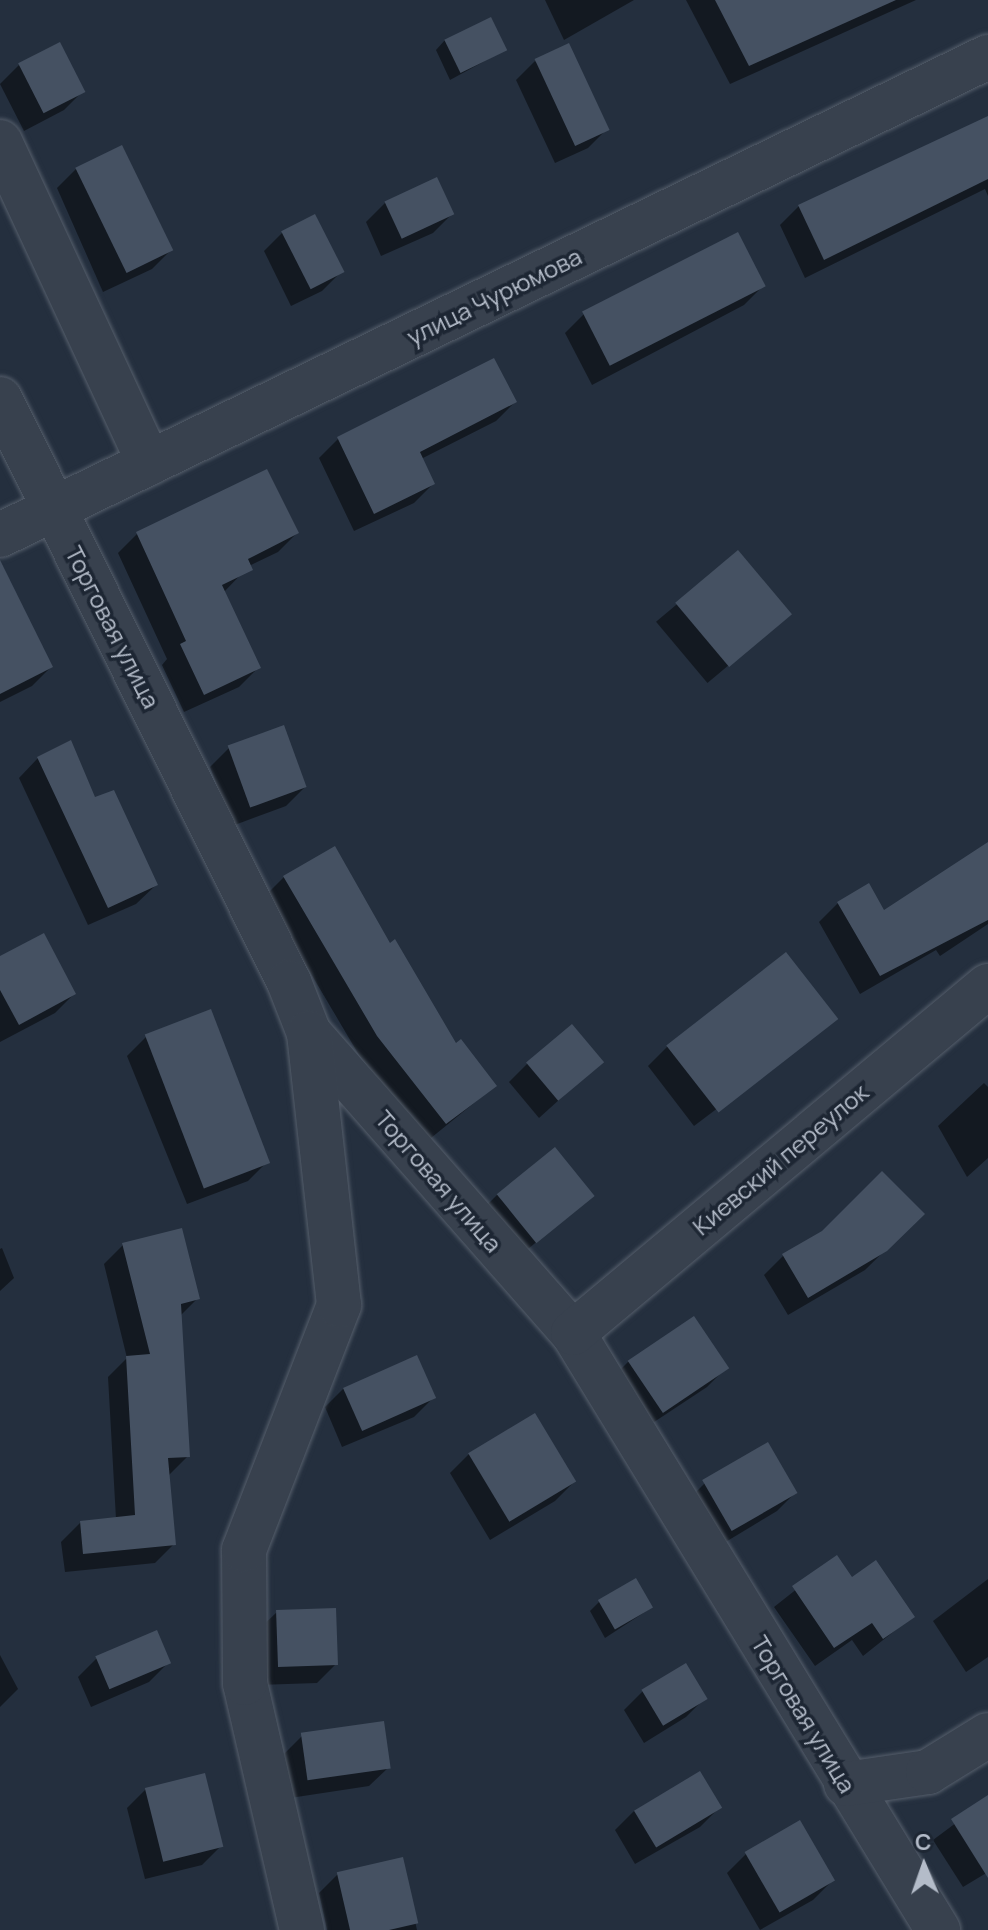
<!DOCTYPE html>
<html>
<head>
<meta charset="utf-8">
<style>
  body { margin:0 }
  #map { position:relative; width:988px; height:1930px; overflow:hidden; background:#242f3e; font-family:Manrope,sans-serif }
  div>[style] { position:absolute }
  .shadow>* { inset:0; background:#0007; transform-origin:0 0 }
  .building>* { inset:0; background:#455162; transform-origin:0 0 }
  .roads { filter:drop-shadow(0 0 2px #565f6c) drop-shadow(0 0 2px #565f6c) }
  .minor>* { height:44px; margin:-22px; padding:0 22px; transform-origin:22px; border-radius:22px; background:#38414e }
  span { translate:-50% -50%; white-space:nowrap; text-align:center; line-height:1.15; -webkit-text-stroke:7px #1d2633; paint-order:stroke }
  .street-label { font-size:24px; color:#b4bcc9 }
  .north { position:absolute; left:884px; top:1826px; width:80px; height:80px; -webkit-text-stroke:6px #1d2633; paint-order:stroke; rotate:358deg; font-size:22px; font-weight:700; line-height:32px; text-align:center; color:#b4bcc9 }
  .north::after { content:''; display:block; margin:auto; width:28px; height:36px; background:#b4bcc9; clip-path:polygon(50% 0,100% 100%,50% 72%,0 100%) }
</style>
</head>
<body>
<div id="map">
  <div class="shadow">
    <i style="clip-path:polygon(545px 0,634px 0,564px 40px)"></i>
    <i style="clip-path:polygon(686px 0,916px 0,730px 84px)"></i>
    <i style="clip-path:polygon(445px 40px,505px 50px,450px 80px,436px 50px)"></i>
    <i style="clip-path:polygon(535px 61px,607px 129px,588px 148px,555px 163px,516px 80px)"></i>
    <i style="clip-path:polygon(19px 65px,83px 91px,64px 110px,24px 131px,0 84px)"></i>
    <i style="clip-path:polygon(988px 119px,988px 196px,985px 189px,805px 278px,780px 225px,799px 206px)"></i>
    <i style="clip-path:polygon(121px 147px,171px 250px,152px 269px,103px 292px,57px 188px,76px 169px)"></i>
    <i style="clip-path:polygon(436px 180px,452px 214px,433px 233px,381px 256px,366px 222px,385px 203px)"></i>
    <i style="clip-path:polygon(283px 232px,341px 272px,322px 291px,291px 306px,264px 251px)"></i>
    <i style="clip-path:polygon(763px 286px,744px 305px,592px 385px,565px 333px,584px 314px)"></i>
    <i style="clip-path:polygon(515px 402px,496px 421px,421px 459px,433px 484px,414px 503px,354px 531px,319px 458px,338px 439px)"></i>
    <i style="clip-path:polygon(297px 533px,278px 552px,249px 566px,223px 593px,258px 668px,239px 687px,184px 712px,162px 665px,167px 659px,118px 553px,137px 534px)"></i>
    <i style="left:738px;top:553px;width:80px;height:107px;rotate:50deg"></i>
    <i style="clip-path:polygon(0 608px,51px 667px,32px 686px,0 702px)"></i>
    <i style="clip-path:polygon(229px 748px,305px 787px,286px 806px,232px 826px,210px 767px)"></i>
    <i style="clip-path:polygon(38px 758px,94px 800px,156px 885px,136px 904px,88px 925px,19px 778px)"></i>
    <i style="clip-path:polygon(988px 862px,988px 924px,940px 956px,936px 950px,860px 994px,819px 922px,838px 903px,884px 913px)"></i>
    <i style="clip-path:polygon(284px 877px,389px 945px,455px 1046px,495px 1086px,426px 1142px,359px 1055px,265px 896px)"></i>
    <i style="clip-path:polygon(0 958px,74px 994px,55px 1013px,0 1042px)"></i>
    <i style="clip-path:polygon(835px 1019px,694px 1126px,648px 1066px,667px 1047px)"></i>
    <i style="clip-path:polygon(146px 1037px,267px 1162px,248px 1181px,187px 1204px,127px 1056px)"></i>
    <i style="clip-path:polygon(601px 1062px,539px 1118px,509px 1082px,528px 1063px)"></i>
    <i style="clip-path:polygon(984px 1083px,988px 1087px,988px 1158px,967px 1177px,938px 1126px)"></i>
    <i style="clip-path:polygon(497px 1195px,591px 1196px,515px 1260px,478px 1214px)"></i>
    <i style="clip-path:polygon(922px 1214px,865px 1270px,788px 1315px,764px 1275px,783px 1256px,823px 1232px)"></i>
    <i style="clip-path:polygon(123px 1245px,198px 1298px,180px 1316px,188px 1456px,168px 1476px,174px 1544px,155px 1563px,65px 1572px,61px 1542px,81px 1522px,116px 1519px,108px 1377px,127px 1358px,104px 1264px)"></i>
    <i style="clip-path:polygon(2px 1248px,14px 1278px,0 1291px,0 1249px)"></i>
    <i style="clip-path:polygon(694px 1319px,726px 1368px,707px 1387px,642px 1430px,609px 1381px,628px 1362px)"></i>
    <i style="clip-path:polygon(344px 1388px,433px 1398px,414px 1417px,342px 1447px,325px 1407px)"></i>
    <i style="clip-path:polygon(469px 1454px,574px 1482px,555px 1501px,490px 1540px,450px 1473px)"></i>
    <i style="clip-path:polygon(705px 1483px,796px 1492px,777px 1511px,714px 1549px,686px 1502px)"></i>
    <i style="clip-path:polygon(836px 1558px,851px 1580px,912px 1617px,863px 1656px,852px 1640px,815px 1666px,774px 1607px)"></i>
    <i style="clip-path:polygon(988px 1579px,988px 1657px,966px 1672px,933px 1621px)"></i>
    <i style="clip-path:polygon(599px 1602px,651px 1608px,605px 1638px,590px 1611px)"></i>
    <i style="clip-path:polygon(277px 1612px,336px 1664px,317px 1683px,258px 1685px,257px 1631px)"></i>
    <i style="clip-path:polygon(0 1655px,18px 1689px,0 1707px)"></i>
    <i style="clip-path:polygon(97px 1658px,168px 1663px,149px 1682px,91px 1707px,78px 1677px)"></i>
    <i style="clip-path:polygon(685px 1666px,705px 1698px,686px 1717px,644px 1743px,624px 1710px,643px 1691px)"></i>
    <i style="clip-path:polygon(302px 1736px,389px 1767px,369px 1786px,290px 1798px,283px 1755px)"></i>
    <i style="clip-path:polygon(146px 1789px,221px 1846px,202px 1865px,145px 1879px,127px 1808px)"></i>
    <i style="clip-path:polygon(988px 1799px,988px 1872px,963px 1887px,933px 1840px)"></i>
    <i style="clip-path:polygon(719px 1808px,700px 1827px,635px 1864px,615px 1830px,634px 1811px)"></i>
    <i style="clip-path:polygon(746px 1854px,832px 1881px,813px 1900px,760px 1930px,727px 1873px)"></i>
    <i style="clip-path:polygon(401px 1859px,417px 1930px,327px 1930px,319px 1893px,338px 1874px)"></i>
  </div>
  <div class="building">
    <i style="clip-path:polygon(715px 0,896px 0,749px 66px)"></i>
    <i style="left:491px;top:17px;width:37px;height:52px;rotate:64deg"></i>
    <i style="left:60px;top:42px;width:56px;height:47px;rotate:63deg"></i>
    <i style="left:569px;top:43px;width:96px;height:38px;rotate:65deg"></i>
    <i style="clip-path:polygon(988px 116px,988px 179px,824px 260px,798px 205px)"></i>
    <i style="left:122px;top:145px;width:117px;height:52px;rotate:64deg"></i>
    <i style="left:437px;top:177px;width:41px;height:58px;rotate:65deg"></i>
    <i style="left:315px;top:214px;width:65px;height:38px;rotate:63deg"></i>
    <i style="left:738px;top:232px;width:61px;height:175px;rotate:63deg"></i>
    <i style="clip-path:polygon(494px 358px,517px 402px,420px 452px,435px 484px,374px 514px,337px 437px)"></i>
    <i style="clip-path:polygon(267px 469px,299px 533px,248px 559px,253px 570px,222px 585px,261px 668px,204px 695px,180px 644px,186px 641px,136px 532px)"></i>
    <i style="left:738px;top:550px;width:84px;height:82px;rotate:50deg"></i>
    <i style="clip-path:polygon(0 560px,53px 667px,0 694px)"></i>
    <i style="left:284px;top:725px;width:66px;height:60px;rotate:70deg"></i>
    <i style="clip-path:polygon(71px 740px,95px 797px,114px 790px,158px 885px,108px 908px,37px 757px)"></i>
    <i style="clip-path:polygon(988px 842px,988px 920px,880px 976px,837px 902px,869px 883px,884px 910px)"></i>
    <i style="clip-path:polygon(335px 846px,390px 943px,395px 939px,456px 1043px,461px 1039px,497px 1086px,446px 1124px,377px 1036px,283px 876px)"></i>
    <i style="clip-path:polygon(44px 933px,76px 994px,19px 1025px,0 990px,0 956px)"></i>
    <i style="left:786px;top:952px;width:85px;height:152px;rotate:52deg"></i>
    <i style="left:211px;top:1009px;width:165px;height:71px;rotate:69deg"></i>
    <i style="left:572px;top:1024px;width:50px;height:60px;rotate:50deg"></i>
    <i style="left:555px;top:1147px;width:63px;height:75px;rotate:51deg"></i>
    <i style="clip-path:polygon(882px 1171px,925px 1214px,887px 1251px,808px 1298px,782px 1254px,822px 1231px)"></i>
    <i style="clip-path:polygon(182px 1228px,200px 1299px,181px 1304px,190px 1457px,168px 1458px,176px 1545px,83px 1554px,80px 1521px,135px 1515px,126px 1356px,150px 1354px,122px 1243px)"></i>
    <i style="left:694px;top:1316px;width:63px;height:80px;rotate:56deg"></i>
    <i style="left:417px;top:1355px;width:47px;height:81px;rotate:66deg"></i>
    <i style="left:535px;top:1413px;width:80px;height:78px;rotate:59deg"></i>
    <i style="left:768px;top:1442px;width:59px;height:76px;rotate:60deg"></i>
    <i style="clip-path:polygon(837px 1555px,852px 1577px,876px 1560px,915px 1617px,883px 1639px,872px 1623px,834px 1648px,792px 1586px)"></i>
    <i style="left:636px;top:1578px;width:34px;height:44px;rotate:60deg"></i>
    <i style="left:336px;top:1608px;width:57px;height:60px;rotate:88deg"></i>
    <i style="left:157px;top:1630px;width:36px;height:67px;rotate:67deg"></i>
    <i style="left:686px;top:1663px;width:42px;height:52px;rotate:59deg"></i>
    <i style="left:384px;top:1721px;width:48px;height:84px;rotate:82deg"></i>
    <i style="left:700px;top:1771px;width:43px;height:77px;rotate:59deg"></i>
    <i style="left:205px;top:1773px;width:76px;height:62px;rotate:76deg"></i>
    <i style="clip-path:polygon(988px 1795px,988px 1878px,951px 1819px)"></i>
    <i style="left:800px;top:1820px;width:70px;height:64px;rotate:60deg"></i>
    <i style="left:403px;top:1857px;width:68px;height:68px;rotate:77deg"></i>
  </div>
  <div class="roads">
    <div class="minor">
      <i style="left:0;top:142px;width:354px;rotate:65.1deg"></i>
      <i style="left:0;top:399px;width:651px;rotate:63.63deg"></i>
      <i style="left:289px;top:982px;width:55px;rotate:68.6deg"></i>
      <i style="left:309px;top:1033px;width:400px;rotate:48.7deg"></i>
      <i style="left:573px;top:1333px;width:700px;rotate:58.56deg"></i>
      <i style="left:0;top:535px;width:1098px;rotate:-25.82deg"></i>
      <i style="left:573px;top:1333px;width:541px;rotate:-39.9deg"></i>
      <i style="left:846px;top:1784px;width:83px;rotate:-8.3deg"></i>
      <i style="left:928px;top:1772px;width:70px;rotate:-31.7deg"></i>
      <i style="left:302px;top:1930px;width:253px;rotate:-103deg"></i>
      <i style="left:245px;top:1683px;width:133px;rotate:-90.4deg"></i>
      <i style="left:244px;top:1550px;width:263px;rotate:-68.8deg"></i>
      <i style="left:339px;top:1305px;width:274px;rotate:-96.3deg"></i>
    </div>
  </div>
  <div class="street-label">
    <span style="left:494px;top:296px;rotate:-26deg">улица Чурюмова</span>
    <span style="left:113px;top:627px;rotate:63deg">Торговая улица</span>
    <span style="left:780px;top:1159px;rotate:-40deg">Киевский переулок</span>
    <span style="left:439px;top:1181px;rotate:49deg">Торговая улица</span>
    <span style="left:804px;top:1714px;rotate:59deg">Торговая улица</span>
  </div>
  <div class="north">С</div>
</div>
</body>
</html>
